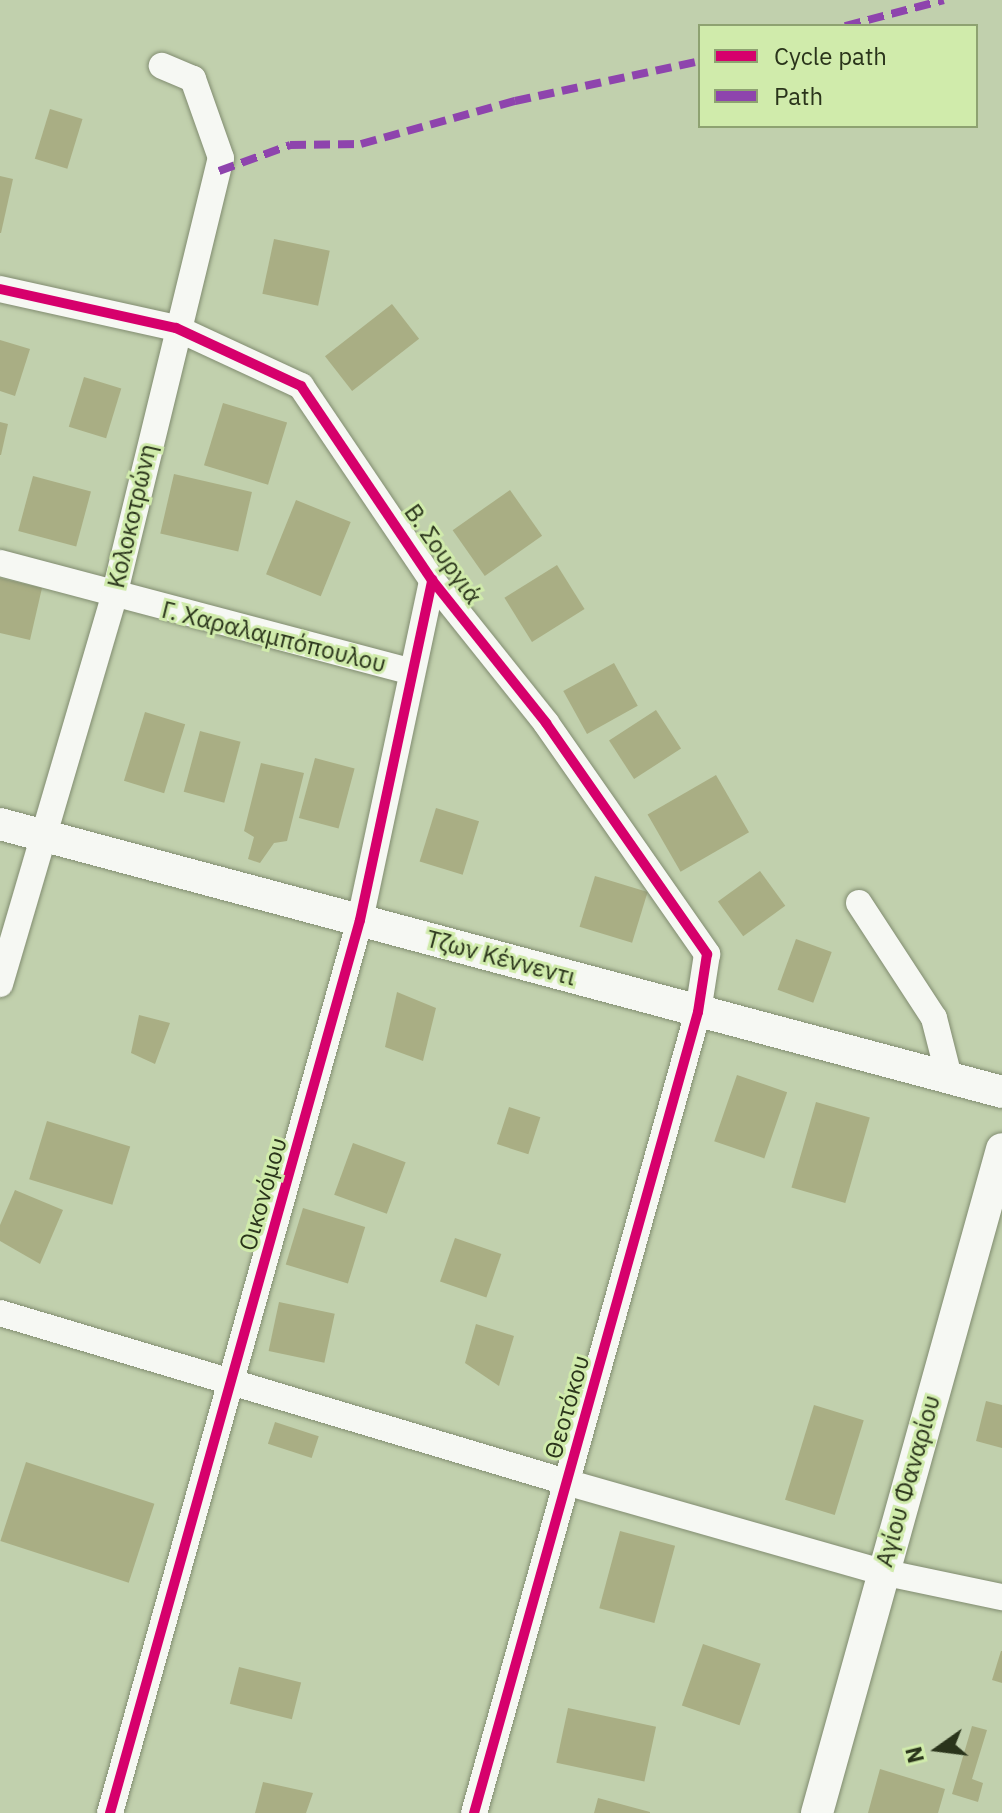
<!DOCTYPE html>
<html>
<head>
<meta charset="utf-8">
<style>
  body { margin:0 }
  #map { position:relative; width:1002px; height:1813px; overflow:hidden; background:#c1d0ad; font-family:"IBM Plex Sans",sans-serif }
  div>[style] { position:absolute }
  .building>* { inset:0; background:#a9ae84; transform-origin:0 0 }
  .roads { filter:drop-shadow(0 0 2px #818c70) drop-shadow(0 0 2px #818c70) }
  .minor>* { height:26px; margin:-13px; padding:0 13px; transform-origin:13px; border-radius:13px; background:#f6f8f3 }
  .tertiary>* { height:32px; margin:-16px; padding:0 16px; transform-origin:16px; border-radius:16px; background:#f6f8f3 }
  .quiet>* { height:8px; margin-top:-4px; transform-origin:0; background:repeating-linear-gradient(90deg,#8e44ad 0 16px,transparent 0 24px) }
  .cycleway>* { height:10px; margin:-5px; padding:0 5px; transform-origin:5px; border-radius:5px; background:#d6006c }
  span { translate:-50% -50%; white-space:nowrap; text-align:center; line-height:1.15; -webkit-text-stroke:6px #d0ebab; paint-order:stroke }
  .street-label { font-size:24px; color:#2a341b }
  .legend { position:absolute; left:698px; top:24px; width:280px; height:104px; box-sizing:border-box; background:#d0ebab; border:2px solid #8ea271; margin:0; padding:10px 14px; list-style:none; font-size:24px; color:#2a341b }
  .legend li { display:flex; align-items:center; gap:16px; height:40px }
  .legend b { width:40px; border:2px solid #8ea271 }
  .north { position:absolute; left:898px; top:1709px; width:80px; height:80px; -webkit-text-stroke:6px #d0ebab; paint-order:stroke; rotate:256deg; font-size:22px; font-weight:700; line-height:32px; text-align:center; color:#2a341b }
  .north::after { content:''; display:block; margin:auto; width:28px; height:36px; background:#2a341b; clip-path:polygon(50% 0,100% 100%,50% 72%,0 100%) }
</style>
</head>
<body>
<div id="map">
  <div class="building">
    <i style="left:50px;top:109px;width:34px;height:52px;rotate:17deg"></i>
    <i style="clip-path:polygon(0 176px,13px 179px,1px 233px,0 233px)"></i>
    <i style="left:274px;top:239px;width:57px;height:56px;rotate:12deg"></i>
    <i style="left:392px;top:304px;width:44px;height:85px;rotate:52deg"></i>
    <i style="clip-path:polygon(0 340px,30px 349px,15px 396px,0 391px)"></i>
    <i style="left:84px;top:377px;width:39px;height:52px;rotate:17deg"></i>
    <i style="left:223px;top:403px;width:67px;height:65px;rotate:17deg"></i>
    <i style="clip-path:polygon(0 422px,8px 424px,1px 455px,0 455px)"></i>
    <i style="left:174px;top:474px;width:80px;height:61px;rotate:13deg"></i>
    <i style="left:33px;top:476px;width:60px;height:57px;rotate:15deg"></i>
    <i style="left:510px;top:490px;width:56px;height:70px;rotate:55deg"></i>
    <i style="left:296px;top:500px;width:59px;height:80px;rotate:22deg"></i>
    <i style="left:557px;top:565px;width:52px;height:62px;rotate:58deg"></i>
    <i style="clip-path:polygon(0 578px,42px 588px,30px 640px,0 633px)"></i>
    <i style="left:614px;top:663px;width:49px;height:58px;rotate:61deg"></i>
    <i style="left:656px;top:710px;width:46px;height:56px;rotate:57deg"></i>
    <i style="left:145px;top:712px;width:42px;height:72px;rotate:17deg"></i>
    <i style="left:200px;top:731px;width:42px;height:63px;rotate:15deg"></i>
    <i style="left:315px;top:758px;width:41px;height:62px;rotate:15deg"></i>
    <i style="clip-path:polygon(261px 763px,304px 773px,287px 841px,274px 843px,260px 863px,248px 859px,254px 837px,244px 831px)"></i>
    <i style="left:716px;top:775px;width:66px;height:79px;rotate:60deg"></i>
    <i style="left:436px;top:808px;width:45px;height:56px;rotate:17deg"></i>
    <i style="left:760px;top:871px;width:43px;height:52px;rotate:54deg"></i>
    <i style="left:595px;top:876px;width:55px;height:53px;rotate:17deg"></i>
    <i style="left:796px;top:939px;width:38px;height:54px;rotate:20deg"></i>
    <i style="clip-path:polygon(397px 992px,436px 1008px,423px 1061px,385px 1047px)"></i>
    <i style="clip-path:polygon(139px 1015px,170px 1023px,155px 1064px,131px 1053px)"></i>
    <i style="left:737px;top:1075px;width:53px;height:70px;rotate:19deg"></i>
    <i style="left:816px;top:1102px;width:56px;height:89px;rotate:16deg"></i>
    <i style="left:509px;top:1107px;width:33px;height:39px;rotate:18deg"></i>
    <i style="left:47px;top:1121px;width:87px;height:61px;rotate:17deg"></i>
    <i style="left:353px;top:1143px;width:56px;height:55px;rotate:20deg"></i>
    <i style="clip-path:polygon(15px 1190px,63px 1210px,40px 1264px,0 1241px,0 1225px)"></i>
    <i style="left:303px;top:1208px;width:65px;height:59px;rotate:17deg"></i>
    <i style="left:455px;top:1238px;width:49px;height:46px;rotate:19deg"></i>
    <i style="left:279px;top:1302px;width:57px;height:50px;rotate:12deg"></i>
    <i style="clip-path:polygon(476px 1324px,514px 1336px,499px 1386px,465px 1363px)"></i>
    <i style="clip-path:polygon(986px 1401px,1002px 1405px,1002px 1448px,976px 1441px)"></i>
    <i style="left:814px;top:1405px;width:52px;height:99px;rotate:17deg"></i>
    <i style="left:275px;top:1422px;width:46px;height:23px;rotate:18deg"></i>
    <i style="left:26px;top:1462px;width:135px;height:83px;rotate:18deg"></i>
    <i style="left:620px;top:1531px;width:57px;height:80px;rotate:15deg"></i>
    <i style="left:703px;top:1644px;width:61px;height:65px;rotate:19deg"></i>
    <i style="clip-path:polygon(1001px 1651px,1002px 1651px,1002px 1683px,992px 1680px)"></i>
    <i style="left:239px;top:1667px;width:64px;height:38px;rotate:14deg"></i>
    <i style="left:568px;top:1708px;width:90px;height:56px;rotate:12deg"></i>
    <i style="clip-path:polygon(972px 1726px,987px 1730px,972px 1779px,983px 1783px,978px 1802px,952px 1794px)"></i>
    <i style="clip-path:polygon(880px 1769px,945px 1789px,938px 1813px,868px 1813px)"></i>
    <i style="clip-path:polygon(263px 1782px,313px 1793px,306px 1813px,255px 1813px)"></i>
    <i style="clip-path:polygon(598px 1798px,650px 1812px,650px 1813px,594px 1813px)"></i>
  </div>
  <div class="roads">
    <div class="minor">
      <i style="left:0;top:289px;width:180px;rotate:12.5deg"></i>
      <i style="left:176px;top:328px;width:138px;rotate:24.9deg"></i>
      <i style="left:301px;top:386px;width:234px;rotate:56deg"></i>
      <i style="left:432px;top:580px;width:183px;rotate:51.4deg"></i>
      <i style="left:546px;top:723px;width:282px;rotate:55.1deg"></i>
      <i style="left:707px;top:954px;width:59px;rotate:98.8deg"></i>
      <i style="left:698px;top:1012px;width:832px;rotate:105.62deg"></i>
      <i style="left:0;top:563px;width:424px;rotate:14.8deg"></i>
      <i style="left:859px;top:903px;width:137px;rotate:56.9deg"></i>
      <i style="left:934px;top:1018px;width:61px;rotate:75.7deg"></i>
      <i style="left:0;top:984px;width:404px;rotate:-73.6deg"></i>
      <i style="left:114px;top:596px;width:451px;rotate:-76.3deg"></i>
      <i style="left:221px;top:158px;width:84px;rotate:-109.5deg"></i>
      <i style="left:193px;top:79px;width:34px;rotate:-157deg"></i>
      <i style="left:0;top:1313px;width:591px;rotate:16.62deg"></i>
      <i style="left:566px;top:1482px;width:329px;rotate:15.9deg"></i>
      <i style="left:882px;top:1572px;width:123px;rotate:11.8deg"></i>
      <i style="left:110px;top:1813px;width:927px;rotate:-74.36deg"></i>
      <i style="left:360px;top:920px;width:348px;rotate:-78deg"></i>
    </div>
    <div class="tertiary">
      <i style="left:0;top:824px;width:1037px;rotate:14.97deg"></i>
      <i style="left:817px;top:1813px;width:689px;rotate:-74.43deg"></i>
    </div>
  </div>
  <div class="quiet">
    <i style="left:845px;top:26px;width:102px;rotate:-14.7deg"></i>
    <i style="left:219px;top:171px;width:76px;rotate:-20.1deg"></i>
    <i style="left:290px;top:145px;width:71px;rotate:-0.8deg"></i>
    <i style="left:361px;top:144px;width:160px;rotate:-15.6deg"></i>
    <i style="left:515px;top:101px;width:189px;rotate:-12.2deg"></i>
  </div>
  <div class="cycleway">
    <i style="left:0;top:289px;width:180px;rotate:12.5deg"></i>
    <i style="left:176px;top:328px;width:138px;rotate:24.9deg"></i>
    <i style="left:301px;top:386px;width:234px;rotate:56deg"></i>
    <i style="left:432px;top:580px;width:183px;rotate:51.4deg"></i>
    <i style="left:546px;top:723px;width:282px;rotate:55.1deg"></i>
    <i style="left:707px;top:954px;width:59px;rotate:98.8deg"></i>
    <i style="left:698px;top:1012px;width:832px;rotate:105.62deg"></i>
    <i style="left:110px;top:1813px;width:927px;rotate:-74.36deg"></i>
    <i style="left:360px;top:920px;width:348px;rotate:-78deg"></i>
  </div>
  <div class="street-label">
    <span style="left:132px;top:516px;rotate:-77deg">Κολοκοτρώνη</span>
    <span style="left:443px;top:554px;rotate:55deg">Β. Σουργιά</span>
    <span style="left:274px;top:637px;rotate:14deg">Γ. Χαραλαμπόπουλου</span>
    <span style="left:501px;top:958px;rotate:15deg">Τζων Κέννεντι</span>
    <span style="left:263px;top:1194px;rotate:-74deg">Οικονόμου</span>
    <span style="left:567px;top:1407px;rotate:-74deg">Θεοτόκου</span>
    <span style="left:908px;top:1481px;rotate:-74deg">Αγίου Φαναρίου</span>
  </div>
  <ul class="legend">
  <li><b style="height:10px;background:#d6006c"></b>Cycle path</li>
  <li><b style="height:10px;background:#8e44ad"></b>Path</li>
  </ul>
  <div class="north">N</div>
</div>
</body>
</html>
